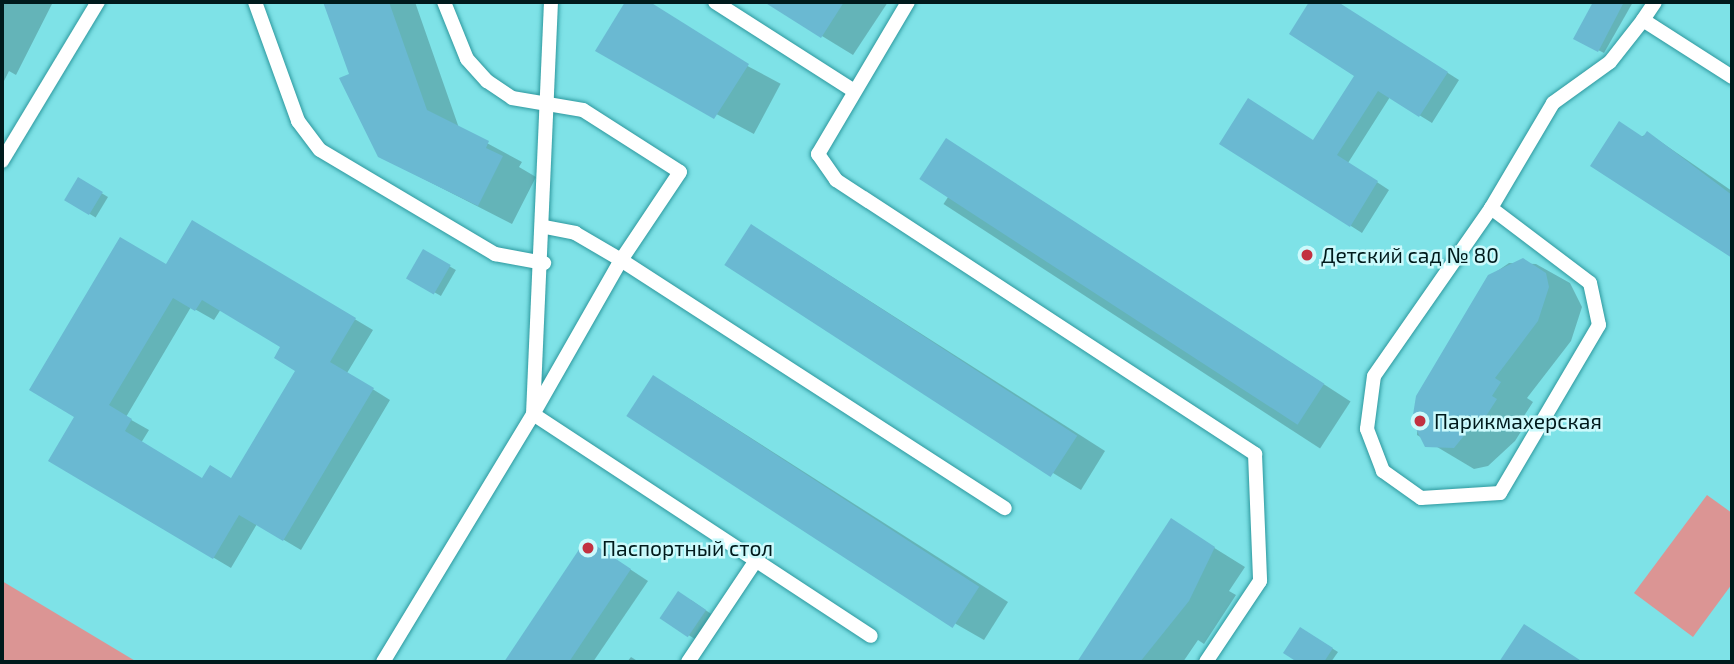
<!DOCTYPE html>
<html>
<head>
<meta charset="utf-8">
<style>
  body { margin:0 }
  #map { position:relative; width:1734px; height:664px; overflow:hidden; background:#7ee2e7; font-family:"Exo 2",sans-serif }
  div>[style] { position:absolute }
  .green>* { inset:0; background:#db9594 }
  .shadow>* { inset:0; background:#0003; transform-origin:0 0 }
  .building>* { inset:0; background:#6ab9d2; transform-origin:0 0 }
  .roads { filter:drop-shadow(0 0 2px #2d989e) drop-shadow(0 0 2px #2d989e) }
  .service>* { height:14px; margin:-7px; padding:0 7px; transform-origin:7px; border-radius:7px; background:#fff }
  .dots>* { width:19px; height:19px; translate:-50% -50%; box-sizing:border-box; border:4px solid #ccfafc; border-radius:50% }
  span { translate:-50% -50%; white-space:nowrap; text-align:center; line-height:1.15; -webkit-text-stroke:5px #ccfafc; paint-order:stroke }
  .poi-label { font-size:21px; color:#001a1c }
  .left { translate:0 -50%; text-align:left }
  .frame { position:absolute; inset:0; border:4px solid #001a1c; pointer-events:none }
</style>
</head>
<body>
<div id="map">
  <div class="green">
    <i style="clip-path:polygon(1707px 495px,1732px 513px,1732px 584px,1693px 637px,1634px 593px)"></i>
    <i style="clip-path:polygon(2px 581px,137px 662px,2px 662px)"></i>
  </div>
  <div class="shadow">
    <i style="clip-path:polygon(2px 2px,53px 2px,16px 75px,9px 71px,2px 85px)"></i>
    <i style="clip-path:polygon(325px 2px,415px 2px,459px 128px,522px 162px,519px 167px,536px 177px,512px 224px,379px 156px)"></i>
    <i style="left:627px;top:2px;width:174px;height:57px;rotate:28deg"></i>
    <i style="clip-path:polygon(793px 2px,888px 2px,853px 55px,786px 14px)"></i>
    <i style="clip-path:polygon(1311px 2px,1336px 2px,1459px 80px,1432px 123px,1390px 97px,1348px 163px,1389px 190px,1362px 233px,1351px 226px,1320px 146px,1356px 75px,1291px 34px)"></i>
    <i style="clip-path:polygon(1597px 2px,1633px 2px,1604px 53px,1576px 39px)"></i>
    <i style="clip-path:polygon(1648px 133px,1732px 191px,1732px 256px,1592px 165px)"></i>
    <i style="left:974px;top:157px;width:449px;height:56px;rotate:33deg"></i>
    <i style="left:78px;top:179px;width:35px;height:24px;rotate:31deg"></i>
    <i style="clip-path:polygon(evenodd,192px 222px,373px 330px,347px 373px,390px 400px,301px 550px,257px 524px,231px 568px,51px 461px,192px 222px,191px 307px,214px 320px,221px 309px,282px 346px,297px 370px,232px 480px,203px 480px,141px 443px,149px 430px,126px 417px,191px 307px)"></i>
    <i style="clip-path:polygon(779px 243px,1105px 451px,1081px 490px,1053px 473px)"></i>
    <i style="left:423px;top:251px;width:38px;height:30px;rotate:30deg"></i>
    <i style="clip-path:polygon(1509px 263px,1536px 264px,1570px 283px,1582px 307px,1571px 341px,1527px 398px,1533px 402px,1524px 416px,1529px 419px,1515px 441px,1488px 466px,1474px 469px,1417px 435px,1418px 396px,1490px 276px)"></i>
    <i style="clip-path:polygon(682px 394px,1008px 602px,984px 640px,956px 624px)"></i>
    <i style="clip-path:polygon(1171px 521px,1245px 567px,1229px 591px,1236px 595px,1204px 644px,1198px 640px,1183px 662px,1079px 662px)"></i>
    <i style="clip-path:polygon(604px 552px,648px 581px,593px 662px,508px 661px)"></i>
    <i style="clip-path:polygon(691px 600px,717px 618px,701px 643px,662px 618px)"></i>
    <i style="clip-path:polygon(1301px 629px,1338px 652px,1331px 662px,1300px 662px,1286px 653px)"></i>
    <i style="clip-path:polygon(631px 657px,639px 662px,627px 662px)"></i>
  </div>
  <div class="building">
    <i style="clip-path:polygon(323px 2px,389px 2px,427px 110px,489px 141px,486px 148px,503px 156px,478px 206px,378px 157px,339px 78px,349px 74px)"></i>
    <i style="clip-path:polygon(625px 2px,650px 2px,749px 64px,714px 119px,595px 51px)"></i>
    <i style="clip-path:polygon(764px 2px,844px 2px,821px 38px)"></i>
    <i style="clip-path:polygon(1309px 2px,1338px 2px,1448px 72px,1419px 117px,1378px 91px,1337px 155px,1378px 181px,1350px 227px,1219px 144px,1248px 98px,1313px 140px,1354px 76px,1289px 34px)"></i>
    <i style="clip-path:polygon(1593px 2px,1624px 2px,1598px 52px,1573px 39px)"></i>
    <i style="clip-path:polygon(1619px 121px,1643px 137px,1647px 131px,1732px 195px,1732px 258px,1590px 166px)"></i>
    <i style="left:946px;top:138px;width:451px;height:49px;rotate:33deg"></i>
    <i style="left:78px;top:177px;width:29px;height:27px;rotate:31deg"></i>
    <i style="clip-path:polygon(evenodd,192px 220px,356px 318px,330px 362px,374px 388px,283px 541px,239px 515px,213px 559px,48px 461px,74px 417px,29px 390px,120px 237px,166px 264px,192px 220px,173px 298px,195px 311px,202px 300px,280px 347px,274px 358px,295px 371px,231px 478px,210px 465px,202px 478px,125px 431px,132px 419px,109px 405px,173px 298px)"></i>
    <i style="left:751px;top:224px;width:389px;height:49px;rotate:33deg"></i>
    <i style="left:423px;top:249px;width:32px;height:34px;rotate:30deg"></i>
    <i style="clip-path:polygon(1523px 258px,1546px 273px,1549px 287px,1538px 321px,1495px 378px,1501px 382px,1492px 396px,1497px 399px,1481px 424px,1476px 421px,1454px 448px,1425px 447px,1412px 421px,1416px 396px,1488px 275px)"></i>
    <i style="left:653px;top:375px;width:389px;height:49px;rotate:33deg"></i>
    <i style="clip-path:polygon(1171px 518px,1215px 547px,1189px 601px,1140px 662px,1077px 662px)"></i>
    <i style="clip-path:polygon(586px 539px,631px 569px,569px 662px,504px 662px)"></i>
    <i style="left:678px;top:591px;width:34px;height:33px;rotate:34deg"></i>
    <i style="clip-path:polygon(1524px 624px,1583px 662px,1499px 662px)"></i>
    <i style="clip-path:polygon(1300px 627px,1333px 648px,1324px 662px,1297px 662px,1283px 653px)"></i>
  </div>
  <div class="roads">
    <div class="service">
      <i style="left:255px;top:2px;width:127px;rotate:70.1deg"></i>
      <i style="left:298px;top:121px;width:36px;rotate:53deg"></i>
      <i style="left:320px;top:150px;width:204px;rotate:30.7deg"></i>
      <i style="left:495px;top:254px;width:50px;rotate:10.4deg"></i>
      <i style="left:444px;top:2px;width:61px;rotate:68deg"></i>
      <i style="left:467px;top:59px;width:30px;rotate:48deg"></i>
      <i style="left:487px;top:81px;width:30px;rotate:34deg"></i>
      <i style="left:512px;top:98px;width:72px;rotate:9.6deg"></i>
      <i style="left:583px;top:110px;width:115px;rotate:32.6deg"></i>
      <i style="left:680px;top:172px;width:106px;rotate:123.8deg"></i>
      <i style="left:621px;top:260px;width:177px;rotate:119.7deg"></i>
      <i style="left:533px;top:414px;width:404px;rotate:33.3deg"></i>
      <i style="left:715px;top:2px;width:161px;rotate:32.6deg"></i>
      <i style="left:908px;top:2px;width:177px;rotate:120.6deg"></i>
      <i style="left:818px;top:154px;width:32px;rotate:55deg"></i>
      <i style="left:836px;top:180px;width:501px;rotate:33.18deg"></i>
      <i style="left:1255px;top:454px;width:127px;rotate:87.7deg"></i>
      <i style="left:1260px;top:581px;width:97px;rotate:123.7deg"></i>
      <i style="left:1655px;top:2px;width:22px;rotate:124deg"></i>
      <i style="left:1643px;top:20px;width:106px;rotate:32.6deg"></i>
      <i style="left:2px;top:161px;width:186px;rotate:-58.9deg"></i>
      <i style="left:1491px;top:208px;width:124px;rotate:37.1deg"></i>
      <i style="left:1590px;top:283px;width:43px;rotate:77.9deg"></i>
      <i style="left:1599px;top:325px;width:195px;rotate:120.5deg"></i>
      <i style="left:1500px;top:493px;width:79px;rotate:176.4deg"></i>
      <i style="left:1421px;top:498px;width:47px;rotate:-144.6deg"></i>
      <i style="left:1383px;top:471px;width:45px;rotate:-110.9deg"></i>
      <i style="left:1367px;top:429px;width:53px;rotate:-82.5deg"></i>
      <i style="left:1374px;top:376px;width:205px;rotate:-55.1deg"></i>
      <i style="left:1491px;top:208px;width:122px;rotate:-59.4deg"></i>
      <i style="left:1553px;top:103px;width:70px;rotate:-35.7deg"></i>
      <i style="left:1610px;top:62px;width:53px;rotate:-51.8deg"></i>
      <i style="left:545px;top:227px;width:31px;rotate:11deg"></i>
      <i style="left:575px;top:233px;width:53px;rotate:30.4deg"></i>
      <i style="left:621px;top:260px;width:457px;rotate:32.9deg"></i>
      <i style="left:383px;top:662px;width:290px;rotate:-58.8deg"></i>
      <i style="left:533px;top:414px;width:412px;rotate:-87.5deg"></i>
      <i style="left:688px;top:662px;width:124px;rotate:-56.2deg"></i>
    </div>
  </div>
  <div class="dots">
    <i style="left:1307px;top:255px;background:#c23241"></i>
    <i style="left:1420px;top:421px;background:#c23241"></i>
    <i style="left:588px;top:548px;background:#c23241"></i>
  </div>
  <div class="poi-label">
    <span class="left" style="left:1321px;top:255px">Детский сад № 80</span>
    <span class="left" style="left:1434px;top:421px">Парикмахерская</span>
    <span class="left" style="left:602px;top:548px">Паспортный стол</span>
  </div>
  <div class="frame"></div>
</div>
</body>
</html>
